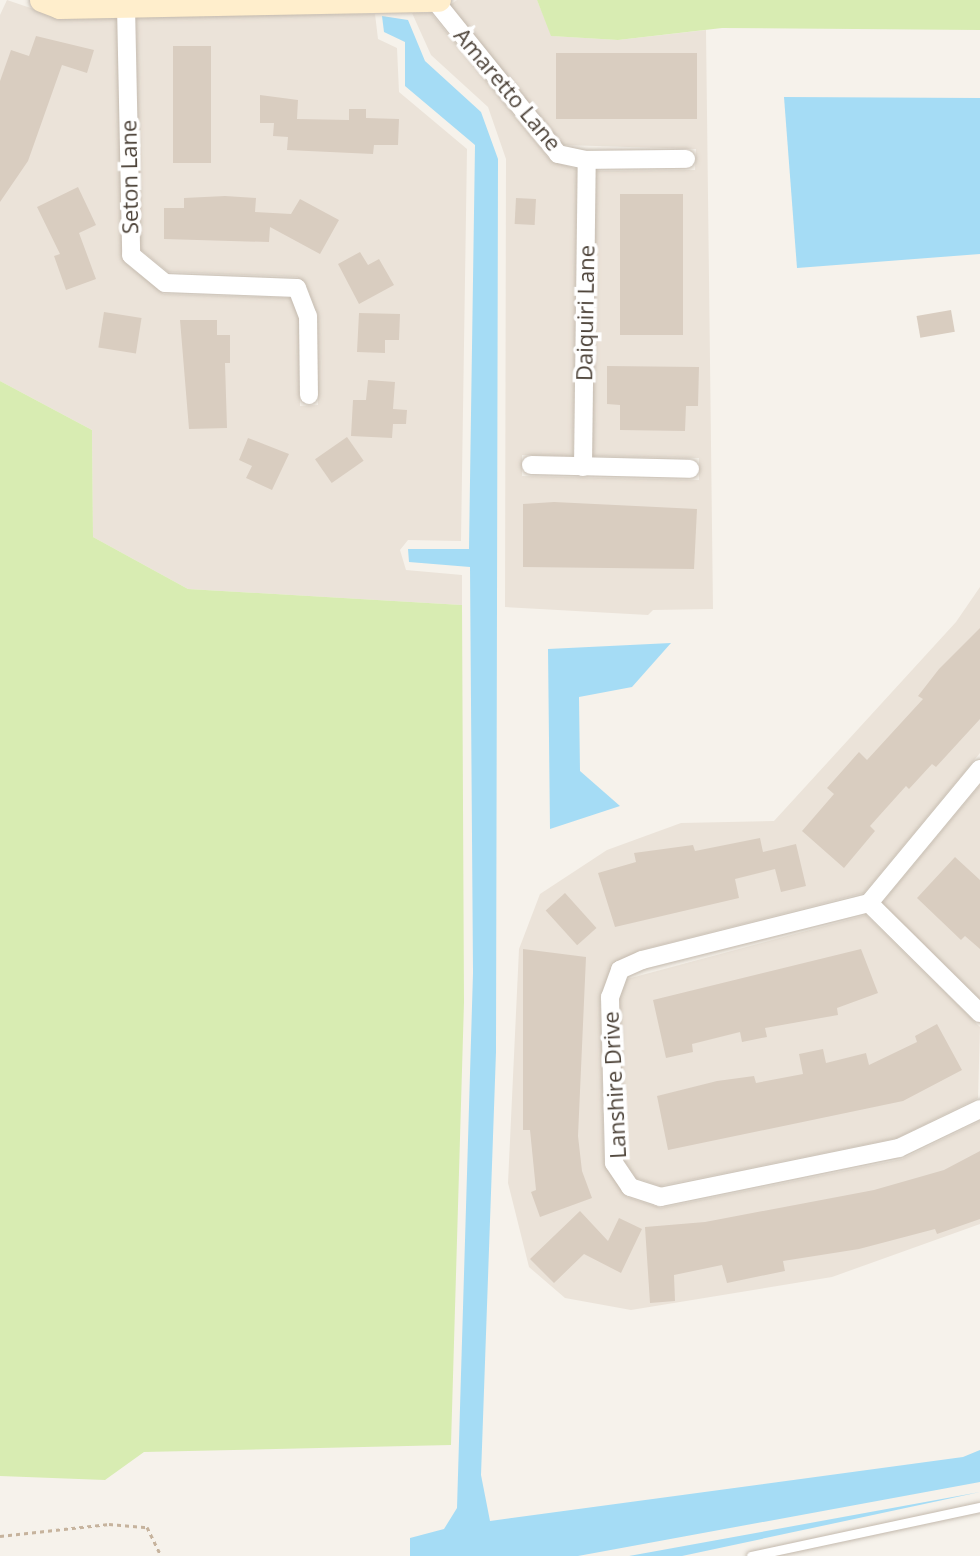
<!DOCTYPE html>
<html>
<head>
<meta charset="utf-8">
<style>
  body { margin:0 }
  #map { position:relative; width:980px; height:1556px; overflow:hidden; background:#f6f2eb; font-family:"Open Sans",sans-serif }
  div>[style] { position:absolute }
  .residential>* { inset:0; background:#ebe3d9 }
  .green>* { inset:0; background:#d8ecb2 }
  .water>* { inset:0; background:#a5dcf5 }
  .building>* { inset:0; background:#d9cdc0; transform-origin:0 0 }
  .path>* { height:3px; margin-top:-1.5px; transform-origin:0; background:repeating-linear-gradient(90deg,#c6b39d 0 4px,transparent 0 8px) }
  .roads { filter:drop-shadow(0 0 2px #c3b9ad) drop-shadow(0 0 2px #c3b9ad) }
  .lane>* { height:9px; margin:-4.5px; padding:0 4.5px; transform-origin:4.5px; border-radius:4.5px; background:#fff }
  .street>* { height:18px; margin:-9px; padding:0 9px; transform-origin:9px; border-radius:9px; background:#fff }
  .secondary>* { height:24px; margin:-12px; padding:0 12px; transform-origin:12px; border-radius:12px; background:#fec }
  span { translate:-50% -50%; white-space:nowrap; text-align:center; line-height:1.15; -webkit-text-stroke:7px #fff; paint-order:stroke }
  .street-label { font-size:22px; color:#4c4238 }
</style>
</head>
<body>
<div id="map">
  <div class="residential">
    <i style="clip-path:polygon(7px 0,60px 18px,117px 17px,125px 263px,164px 294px,291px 298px,299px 319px,300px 406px,318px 405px,318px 316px,306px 284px,297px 277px,168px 272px,140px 249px,136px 16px,375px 14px,378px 39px,397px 48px,399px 92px,467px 149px,461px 541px,408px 540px,400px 550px,406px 570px,462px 575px,462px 605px,188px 589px,93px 537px,92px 430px,0 381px,0 15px)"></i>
    <i style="clip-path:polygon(457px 0,537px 0,552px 36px,618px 40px,706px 30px,713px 609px,653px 610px,648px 615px,505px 607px,506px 159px,488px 107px,431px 55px,412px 13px,431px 13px,551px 161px,577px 169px,573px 456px,522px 455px,522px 476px,699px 480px,699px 458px,592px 456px,596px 171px,695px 170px,696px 149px,563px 145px,450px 5px)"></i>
    <i style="clip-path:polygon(980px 587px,980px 753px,864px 893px,640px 950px,612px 966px,600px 997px,604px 1163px,627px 1197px,661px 1208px,902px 1159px,980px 1121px,980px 1224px,832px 1277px,631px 1310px,565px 1298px,529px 1267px,508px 1183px,519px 949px,540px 894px,607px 850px,681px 823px,774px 821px,956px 622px)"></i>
    <i style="clip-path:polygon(980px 785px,980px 999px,882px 903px)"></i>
    <i style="clip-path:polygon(866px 915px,980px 1027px,978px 1098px,897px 1138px,660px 1186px,636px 1178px,623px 1159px,619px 999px,627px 979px)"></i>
  </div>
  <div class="green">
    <i style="clip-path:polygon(537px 0,980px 0,980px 30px,722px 28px,618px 40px,551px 36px)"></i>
    <i style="clip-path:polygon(0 381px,92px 430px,93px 537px,188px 589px,462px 605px,464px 1002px,451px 1445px,144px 1452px,105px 1480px,0 1476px)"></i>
  </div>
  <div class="water">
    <i style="clip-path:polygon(382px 16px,408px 20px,425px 61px,481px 112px,498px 159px,496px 1052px,481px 1475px,490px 1521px,963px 1457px,980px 1450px,980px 1482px,578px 1556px,410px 1556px,410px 1538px,444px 1529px,457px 1508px,473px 973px,470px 567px,409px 562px,408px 549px,469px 549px,475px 145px,405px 86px,405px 42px,384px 32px)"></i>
    <i style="clip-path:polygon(784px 97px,980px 98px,980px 254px,797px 268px)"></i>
    <i style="clip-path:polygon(671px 643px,632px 687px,579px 697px,580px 771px,620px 806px,550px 829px,548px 649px)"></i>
    <i style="clip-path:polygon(980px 1492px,682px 1556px,629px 1556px)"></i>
  </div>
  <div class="building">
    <i style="clip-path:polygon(36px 36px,94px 50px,87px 73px,62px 65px,28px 161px,0 202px,0 81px,11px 50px,29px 56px)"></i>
    <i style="left:211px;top:46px;width:117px;height:38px;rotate:90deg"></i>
    <i style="left:697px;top:53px;width:66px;height:141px;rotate:90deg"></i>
    <i style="clip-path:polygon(260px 95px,298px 100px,297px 119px,349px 120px,349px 109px,366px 109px,366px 118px,399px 119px,398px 145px,374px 145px,373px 154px,287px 150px,288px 137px,273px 136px,274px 123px,260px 123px)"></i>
    <i style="clip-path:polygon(78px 187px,96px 225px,79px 233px,96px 279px,66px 290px,54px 256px,60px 254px,37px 207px)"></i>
    <i style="left:620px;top:194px;width:63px;height:141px"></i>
    <i style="clip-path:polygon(225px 196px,256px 198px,255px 212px,291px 214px,300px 199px,339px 220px,320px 254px,270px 227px,269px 242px,164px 239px,164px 208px,184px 208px,184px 198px)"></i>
    <i style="left:516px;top:198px;width:20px;height:26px;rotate:3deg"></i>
    <i style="clip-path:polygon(360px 252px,368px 265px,379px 259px,394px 285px,359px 304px,338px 264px)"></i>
    <i style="left:951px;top:310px;width:22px;height:35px;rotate:80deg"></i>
    <i style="left:104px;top:312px;width:38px;height:36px;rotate:9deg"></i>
    <i style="clip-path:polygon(359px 313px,400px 314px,399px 340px,385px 340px,385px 353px,357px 352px)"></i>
    <i style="clip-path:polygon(180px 320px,217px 320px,217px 335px,230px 335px,230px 363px,225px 363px,227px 428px,189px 429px)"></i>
    <i style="clip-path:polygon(607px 366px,699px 367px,698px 406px,686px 406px,685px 431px,620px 430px,620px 405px,607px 404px)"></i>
    <i style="clip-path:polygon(368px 380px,395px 382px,393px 409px,407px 410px,406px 424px,393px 424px,392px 438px,351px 436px,353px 400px,366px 400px)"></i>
    <i style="left:347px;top:437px;width:29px;height:39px;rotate:55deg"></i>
    <i style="clip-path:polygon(248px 438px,289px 454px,272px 490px,246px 478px,252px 466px,239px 460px)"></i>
    <i style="clip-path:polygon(554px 502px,697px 509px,694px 569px,523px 567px,523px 504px)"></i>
    <i style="clip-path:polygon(980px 628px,980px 719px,936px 767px,932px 764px,909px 789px,906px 786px,870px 826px,875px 831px,844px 868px,802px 831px,834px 794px,827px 788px,859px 752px,867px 760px,923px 699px,918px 696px,939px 669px)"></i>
    <i style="clip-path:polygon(760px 838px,763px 852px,796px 844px,806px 886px,781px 892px,775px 869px,735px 879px,739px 898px,615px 927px,598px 873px,636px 862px,634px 853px,693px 845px,695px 851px)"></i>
    <i style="clip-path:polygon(955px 857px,980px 880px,980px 949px,965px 936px,961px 940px,917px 898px)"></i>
    <i style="left:565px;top:893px;width:47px;height:26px;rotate:48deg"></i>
    <i style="clip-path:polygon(523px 949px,586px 957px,578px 1136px,582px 1171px,592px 1198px,540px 1217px,531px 1192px,536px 1190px,530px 1130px,523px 1130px)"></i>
    <i style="clip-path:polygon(861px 949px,878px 993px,837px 1008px,838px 1015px,765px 1028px,767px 1037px,742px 1042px,740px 1032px,692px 1044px,693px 1052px,666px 1058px,653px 1000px)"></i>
    <i style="clip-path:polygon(937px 1024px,962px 1070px,903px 1101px,668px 1150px,657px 1096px,717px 1081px,754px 1076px,756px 1083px,803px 1074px,799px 1054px,823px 1049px,826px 1063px,866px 1053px,869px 1065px,917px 1042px,915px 1036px)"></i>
    <i style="clip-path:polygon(980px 1151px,980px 1219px,937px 1234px,935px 1229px,859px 1249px,783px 1261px,785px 1271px,727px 1283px,722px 1265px,674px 1275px,675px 1301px,650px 1303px,645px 1227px,705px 1222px,874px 1190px,944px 1170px)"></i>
    <i style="clip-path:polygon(580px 1211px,608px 1241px,619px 1218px,642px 1229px,621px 1273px,584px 1254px,554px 1283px,530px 1259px)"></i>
  </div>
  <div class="path">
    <i style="left:0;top:1536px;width:110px;rotate:-6.3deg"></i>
    <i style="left:109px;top:1524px;width:38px;rotate:5deg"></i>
    <i style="left:147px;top:1527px;width:32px;rotate:64deg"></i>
  </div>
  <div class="roads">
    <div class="lane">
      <i style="left:751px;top:1556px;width:234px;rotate:-12.1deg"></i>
    </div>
    <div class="street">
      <i style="left:436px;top:2px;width:195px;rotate:51.2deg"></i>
      <i style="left:558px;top:154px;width:30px;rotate:12deg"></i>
      <i style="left:587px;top:160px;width:99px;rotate:-0.6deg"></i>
      <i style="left:126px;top:6px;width:249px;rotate:88.8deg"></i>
      <i style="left:131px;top:255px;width:44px;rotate:39.5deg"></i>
      <i style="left:165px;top:283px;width:132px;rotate:2.2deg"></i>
      <i style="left:297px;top:288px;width:30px;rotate:69deg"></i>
      <i style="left:308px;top:316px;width:79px;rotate:89.3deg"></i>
      <i style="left:531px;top:465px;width:159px;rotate:1.4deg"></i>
      <i style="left:583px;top:467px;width:307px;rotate:-89.3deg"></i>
      <i style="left:869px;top:903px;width:174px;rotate:-50.4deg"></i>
      <i style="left:980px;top:1013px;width:156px;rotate:-135.3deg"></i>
      <i style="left:869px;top:903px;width:234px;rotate:165.9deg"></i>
      <i style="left:642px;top:960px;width:24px;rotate:156deg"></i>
      <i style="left:620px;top:970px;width:29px;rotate:110deg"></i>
      <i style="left:610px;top:997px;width:166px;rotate:88.6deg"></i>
      <i style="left:614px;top:1163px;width:29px;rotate:56deg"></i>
      <i style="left:630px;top:1187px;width:32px;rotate:18deg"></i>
      <i style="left:660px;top:1197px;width:244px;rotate:-11.6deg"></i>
      <i style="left:899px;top:1148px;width:90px;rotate:-25.7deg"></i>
    </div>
    <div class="secondary">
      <i style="left:42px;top:0;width:19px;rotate:21deg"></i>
      <i style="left:60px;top:7px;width:379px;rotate:-1.1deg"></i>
    </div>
  </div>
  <div class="street-label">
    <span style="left:508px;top:89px;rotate:50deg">Amaretto Lane</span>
    <span style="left:129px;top:177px;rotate:-91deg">Seton Lane</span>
    <span style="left:585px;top:313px;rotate:-89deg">Daiquiri Lane</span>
    <span style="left:614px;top:1085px;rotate:-93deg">Lanshire Drive</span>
  </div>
</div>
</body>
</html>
